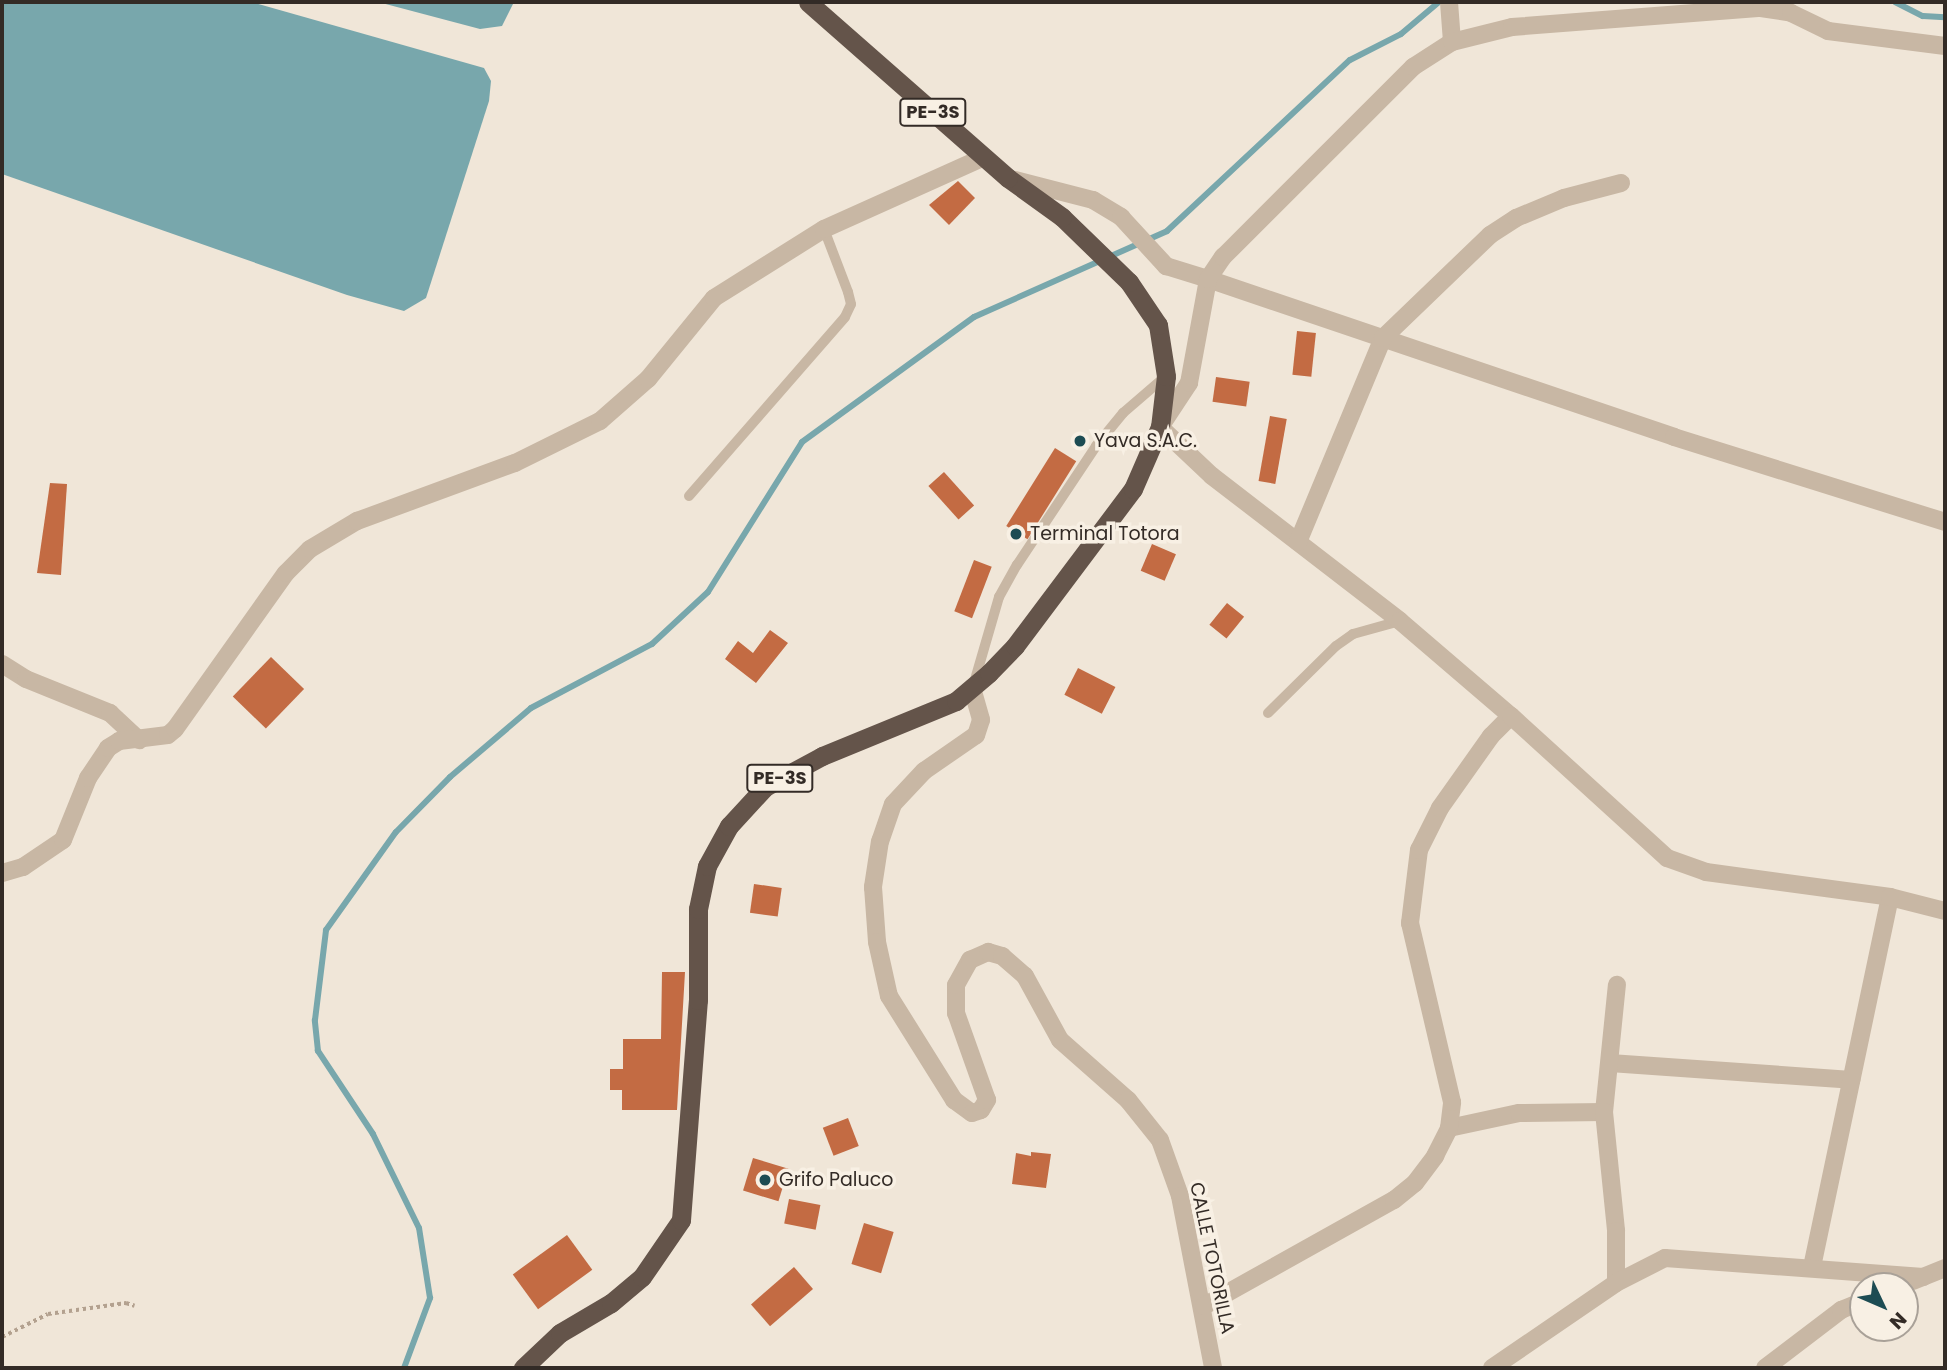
<!DOCTYPE html>
<html>
<head>
<meta charset="utf-8">
<style>
  body { margin:0 }
  #map { position:relative; width:1947px; height:1370px; overflow:hidden; background:#f0e6d8; font-family:Poppins,sans-serif }
  div>[style] { position:absolute }
  .water>* { inset:0; background:#78a7ac }
  .stream>* { height:6px; margin:-3px; padding:0 3px; transform-origin:3px; border-radius:3px; background:#78a7ac }
  .building>* { inset:0; background:#c36b43; transform-origin:0 0 }
  .path>* { height:3.5px; margin-top:-1.75px; transform-origin:0; background:repeating-linear-gradient(90deg,#b3a18f 0 3.5px,transparent 0 7px) }
  .service>* { height:10px; margin:-5px; padding:0 5px; transform-origin:5px; border-radius:5px; background:#c8b7a4 }
  .minor>* { height:18px; margin:-9px; padding:0 9px; transform-origin:9px; border-radius:9px; background:#c8b7a4 }
  .tertiary>* { height:18px; margin:-9px; padding:0 9px; transform-origin:9px; border-radius:9px; background:#c8b7a4 }
  .trunk>* { height:19px; margin:-9.5px; padding:0 9.5px; transform-origin:9.5px; border-radius:9.5px; background:#64544a }
  .dots>* { width:19px; height:19px; translate:-50% -50%; box-sizing:border-box; border:4px solid #f8f0e4; border-radius:50% }
  span { translate:-50% -50%; white-space:nowrap; text-align:center; line-height:1.15; -webkit-text-stroke:7px #f8f0e4; paint-order:stroke }
  .shield-label span { padding:2px 5px; background:#f8f0e4; border:2px solid; border-radius:5px; -webkit-text-stroke-width:0 }
  .shield-label { font-size:18px; color:#332b26; font-weight:700 }
  .poi-label { font-size:19px; color:#332b26 }
  .left { translate:0 -50%; text-align:left }
  .street-label { font-size:19px; color:#332b26 }
  .frame { position:absolute; inset:0; border:4px solid #332b26; pointer-events:none }
  .north { position:absolute; left:1849px; top:1272px; width:70px; height:70px; box-sizing:border-box; background:#f8f0e4; border:2px solid #a9a198; border-radius:50%; rotate:134deg; font-size:19px; font-weight:700; line-height:28px; text-align:center; color:#332b26 }
  .north::after { content:''; display:block; margin:auto; width:24px; height:32px; background:#1d4c53; clip-path:polygon(50% 0,100% 100%,50% 72%,0 100%) }
</style>
</head>
<body>
<div id="map">
  <div class="water">
    <i style="clip-path:polygon(2px 2px,251px 2px,484px 68px,491px 81px,489px 101px,426px 298px,404px 311px,347px 295px,2px 174px)"></i>
    <i style="clip-path:polygon(378px 2px,514px 2px,502px 26px,480px 29px)"></i>
  </div>
  <div class="stream">
    <i style="left:1895px;top:2px;width:31px;rotate:27deg"></i>
    <i style="left:1923px;top:16px;width:22px;rotate:3deg"></i>
    <i style="left:404px;top:1368px;width:75px;rotate:-69.6deg"></i>
    <i style="left:430px;top:1298px;width:71px;rotate:-98.9deg"></i>
    <i style="left:419px;top:1228px;width:105px;rotate:-116.1deg"></i>
    <i style="left:373px;top:1134px;width:100px;rotate:-123.5deg"></i>
    <i style="left:318px;top:1051px;width:31px;rotate:-96deg"></i>
    <i style="left:315px;top:1020px;width:91px;rotate:-83deg"></i>
    <i style="left:326px;top:930px;width:120px;rotate:-54.5deg"></i>
    <i style="left:396px;top:832px;width:77px;rotate:-45.5deg"></i>
    <i style="left:450px;top:777px;width:106px;rotate:-40.4deg"></i>
    <i style="left:531px;top:708px;width:137px;rotate:-27.9deg"></i>
    <i style="left:652px;top:644px;width:76px;rotate:-42.9deg"></i>
    <i style="left:708px;top:592px;width:177px;rotate:-57.9deg"></i>
    <i style="left:802px;top:442px;width:213px;rotate:-36deg"></i>
    <i style="left:974px;top:317px;width:211px;rotate:-24deg"></i>
    <i style="left:1167px;top:231px;width:250px;rotate:-43.1deg"></i>
    <i style="left:1350px;top:60px;width:57px;rotate:-27deg"></i>
    <i style="left:1401px;top:34px;width:50px;rotate:-40.1deg"></i>
  </div>
  <div class="building">
    <i style="clip-path:polygon(958px 181px,975px 198px,949px 225px,929px 205px)"></i>
    <i style="left:1297px;top:331px;width:19px;height:44px;rotate:6deg"></i>
    <i style="left:1216px;top:377px;width:34px;height:25px;rotate:8deg"></i>
    <i style="left:1270px;top:416px;width:17px;height:66px;rotate:10deg"></i>
    <i style="left:1055px;top:448px;width:25px;height:92px;rotate:32deg"></i>
    <i style="left:944px;top:472px;width:45px;height:21px;rotate:48deg"></i>
    <i style="clip-path:polygon(50px 483px,67px 484px,61px 575px,37px 573px)"></i>
    <i style="left:1152px;top:544px;width:26px;height:29px;rotate:23deg"></i>
    <i style="left:974px;top:560px;width:19px;height:55px;rotate:21deg"></i>
    <i style="left:1227px;top:603px;width:22px;height:28px;rotate:39deg"></i>
    <i style="clip-path:polygon(770px 630px,788px 643px,756px 683px,725px 659px,738px 641px,753px 653px)"></i>
    <i style="left:271px;top:657px;width:46px;height:55px;rotate:44deg"></i>
    <i style="left:1078px;top:668px;width:42px;height:30px;rotate:27deg"></i>
    <i style="left:754px;top:884px;width:28px;height:29px;rotate:8deg"></i>
    <i style="clip-path:polygon(662px 972px,685px 972px,677px 1110px,622px 1110px,622px 1090px,610px 1090px,610px 1069px,623px 1069px,623px 1039px,661px 1039px)"></i>
    <i style="left:848px;top:1118px;width:30px;height:27px;rotate:69deg"></i>
    <i style="clip-path:polygon(1031px 1152px,1051px 1154px,1046px 1188px,1012px 1184px,1016px 1153px,1031px 1156px)"></i>
    <i style="left:753px;top:1158px;width:37px;height:34px;rotate:17deg"></i>
    <i style="left:789px;top:1199px;width:32px;height:25px;rotate:11deg"></i>
    <i style="left:864px;top:1223px;width:31px;height:43px;rotate:17deg"></i>
    <i style="left:567px;top:1235px;width:43px;height:67px;rotate:54deg"></i>
    <i style="left:794px;top:1267px;width:29px;height:57px;rotate:49deg"></i>
  </div>
  <div class="path">
    <i style="left:2px;top:1337px;width:51px;rotate:-26.6deg"></i>
    <i style="left:48px;top:1314px;width:79px;rotate:-8deg"></i>
    <i style="left:126px;top:1303px;width:9px;rotate:18deg"></i>
  </div>
  <div class="service">
    <i style="left:689px;top:496px;width:237px;rotate:-48.9deg"></i>
    <i style="left:845px;top:317px;width:14px;rotate:-65deg"></i>
    <i style="left:851px;top:304px;width:12px;rotate:-104deg"></i>
    <i style="left:848px;top:292px;width:67px;rotate:-110.9deg"></i>
    <i style="left:974px;top:683px;width:90px;rotate:-73.8deg"></i>
    <i style="left:999px;top:597px;width:37px;rotate:-61deg"></i>
    <i style="left:1017px;top:565px;width:143px;rotate:-56.4deg"></i>
    <i style="left:1096px;top:446px;width:43px;rotate:-50.7deg"></i>
    <i style="left:1123px;top:413px;width:57px;rotate:-40.7deg"></i>
    <i style="left:1268px;top:713px;width:95px;rotate:-44.6deg"></i>
    <i style="left:1336px;top:646px;width:21px;rotate:-35deg"></i>
    <i style="left:1353px;top:634px;width:49px;rotate:-15.5deg"></i>
  </div>
  <div class="minor">
    <i style="left:1449px;top:2px;width:40px;rotate:85.7deg"></i>
    <i style="left:1208px;top:279px;width:492px;rotate:18.7deg"></i>
    <i style="left:1674px;top:437px;width:284px;rotate:17.4deg"></i>
    <i style="left:1160px;top:427px;width:71px;rotate:43.3deg"></i>
    <i style="left:1212px;top:476px;width:237px;rotate:37.6deg"></i>
    <i style="left:1400px;top:621px;width:146px;rotate:40.6deg"></i>
    <i style="left:1298px;top:542px;width:221px;rotate:-67.4deg"></i>
    <i style="left:1383px;top:338px;width:149px;rotate:-43.9deg"></i>
    <i style="left:1490px;top:235px;width:31px;rotate:-33deg"></i>
    <i style="left:1516px;top:218px;width:52px;rotate:-22.6deg"></i>
    <i style="left:1564px;top:198px;width:59px;rotate:-14.7deg"></i>
    <i style="left:2px;top:664px;width:28px;rotate:32deg"></i>
    <i style="left:26px;top:679px;width:91px;rotate:22deg"></i>
    <i style="left:110px;top:713px;width:40px;rotate:43deg"></i>
    <i style="left:972px;top:688px;width:33px;rotate:74deg"></i>
    <i style="left:981px;top:720px;width:16px;rotate:108deg"></i>
    <i style="left:976px;top:735px;width:63px;rotate:145.3deg"></i>
    <i style="left:924px;top:771px;width:45px;rotate:133.2deg"></i>
    <i style="left:893px;top:804px;width:39px;rotate:109deg"></i>
    <i style="left:880px;top:841px;width:47px;rotate:98.7deg"></i>
    <i style="left:873px;top:887px;width:55px;rotate:85.8deg"></i>
    <i style="left:877px;top:942px;width:55px;rotate:77.5deg"></i>
    <i style="left:889px;top:996px;width:123px;rotate:58deg"></i>
    <i style="left:954px;top:1100px;width:22px;rotate:36deg"></i>
    <i style="left:972px;top:1113px;width:9px;rotate:-18deg"></i>
    <i style="left:981px;top:1110px;width:12px;rotate:-59deg"></i>
    <i style="left:987px;top:1100px;width:92px;rotate:-109.6deg"></i>
    <i style="left:956px;top:1013px;width:28px;rotate:-90deg"></i>
    <i style="left:956px;top:985px;width:29px;rotate:-61deg"></i>
    <i style="left:970px;top:960px;width:20px;rotate:-24deg"></i>
    <i style="left:988px;top:952px;width:15px;rotate:16deg"></i>
    <i style="left:1002px;top:956px;width:30px;rotate:41deg"></i>
    <i style="left:1025px;top:976px;width:73px;rotate:61.3deg"></i>
    <i style="left:1060px;top:1040px;width:91px;rotate:41.4deg"></i>
    <i style="left:1128px;top:1100px;width:51px;rotate:51.3deg"></i>
    <i style="left:1160px;top:1140px;width:59px;rotate:70.3deg"></i>
    <i style="left:1180px;top:1196px;width:175px;rotate:79.1deg"></i>
    <i style="left:2px;top:873px;width:22px;rotate:-16deg"></i>
    <i style="left:23px;top:867px;width:48px;rotate:-34deg"></i>
    <i style="left:63px;top:840px;width:67px;rotate:-68deg"></i>
    <i style="left:88px;top:778px;width:36px;rotate:-56deg"></i>
    <i style="left:108px;top:748px;width:13px;rotate:-32deg"></i>
    <i style="left:119px;top:741px;width:49px;rotate:-7deg"></i>
    <i style="left:168px;top:735px;width:9px;rotate:-41deg"></i>
    <i style="left:175px;top:729px;width:191px;rotate:-54.6deg"></i>
    <i style="left:286px;top:573px;width:34px;rotate:-45deg"></i>
    <i style="left:310px;top:549px;width:55px;rotate:-30.8deg"></i>
    <i style="left:357px;top:521px;width:168px;rotate:-20.2deg"></i>
    <i style="left:515px;top:463px;width:95px;rotate:-26.3deg"></i>
    <i style="left:600px;top:421px;width:64px;rotate:-41.2deg"></i>
    <i style="left:648px;top:379px;width:104px;rotate:-50.8deg"></i>
    <i style="left:714px;top:298px;width:130px;rotate:-32.1deg"></i>
    <i style="left:824px;top:229px;width:175px;rotate:-24.2deg"></i>
    <i style="left:1610px;top:1063px;width:242px;rotate:4deg"></i>
    <i style="left:1604px;top:1112px;width:128px;rotate:-84.2deg"></i>
    <i style="left:1449px;top:1128px;width:72px;rotate:-12.1deg"></i>
    <i style="left:1519px;top:1113px;width:85px;rotate:-0.7deg"></i>
    <i style="left:1604px;top:1112px;width:120px;rotate:84.2deg"></i>
    <i style="left:1616px;top:1231px;width:52px;rotate:90deg"></i>
    <i style="left:1812px;top:1267px;width:378px;rotate:-78.1deg"></i>
    <i style="left:1913px;top:1281px;width:35px;rotate:-22deg"></i>
    <i style="left:1204px;top:1306px;width:218px;rotate:-29.2deg"></i>
    <i style="left:1394px;top:1200px;width:27px;rotate:-39deg"></i>
    <i style="left:1415px;top:1183px;width:34px;rotate:-53deg"></i>
    <i style="left:1435px;top:1156px;width:31px;rotate:-63deg"></i>
    <i style="left:1449px;top:1128px;width:26px;rotate:-83deg"></i>
    <i style="left:1452px;top:1102px;width:184px;rotate:-103.2deg"></i>
    <i style="left:1410px;top:923px;width:74px;rotate:-83deg"></i>
    <i style="left:1419px;top:850px;width:47px;rotate:-63.4deg"></i>
    <i style="left:1440px;top:808px;width:88px;rotate:-54.7deg"></i>
    <i style="left:1491px;top:736px;width:28px;rotate:-45deg"></i>
    <i style="left:1511px;top:716px;width:211px;rotate:42.3deg"></i>
    <i style="left:1667px;top:858px;width:41px;rotate:19.7deg"></i>
    <i style="left:1706px;top:872px;width:186px;rotate:7.7deg"></i>
    <i style="left:1890px;top:897px;width:57px;rotate:14.3deg"></i>
    <i style="left:1492px;top:1368px;width:150px;rotate:-34.4deg"></i>
    <i style="left:1616px;top:1283px;width:55px;rotate:-27deg"></i>
    <i style="left:1665px;top:1258px;width:259px;rotate:4.2deg"></i>
    <i style="left:1765px;top:1368px;width:96px;rotate:-37.3deg"></i>
    <i style="left:1841px;top:1310px;width:24px;rotate:-22deg"></i>
  </div>
  <div class="tertiary">
    <i style="left:1015px;top:180px;width:81px;rotate:14.4deg"></i>
    <i style="left:1093px;top:200px;width:33px;rotate:31deg"></i>
    <i style="left:1121px;top:217px;width:67px;rotate:47.4deg"></i>
    <i style="left:1166px;top:266px;width:44px;rotate:17.2deg"></i>
    <i style="left:1160px;top:427px;width:53px;rotate:-56.6deg"></i>
    <i style="left:1189px;top:383px;width:106px;rotate:-79.6deg"></i>
    <i style="left:1208px;top:279px;width:27px;rotate:-56deg"></i>
    <i style="left:1223px;top:257px;width:269px;rotate:-45deg"></i>
    <i style="left:1413px;top:67px;width:46px;rotate:-32.7deg"></i>
    <i style="left:1452px;top:42px;width:62px;rotate:-14deg"></i>
    <i style="left:1512px;top:27px;width:250px;rotate:-4.4deg"></i>
    <i style="left:1761px;top:8px;width:30px;rotate:9deg"></i>
    <i style="left:1791px;top:13px;width:41px;rotate:25.9deg"></i>
    <i style="left:1828px;top:31px;width:118px;rotate:7.3deg"></i>
  </div>
  <div class="trunk">
    <i style="left:523px;top:1368px;width:51px;rotate:-43.4deg"></i>
    <i style="left:560px;top:1333px;width:59px;rotate:-30.5deg"></i>
    <i style="left:611px;top:1303px;width:40px;rotate:-40deg"></i>
    <i style="left:642px;top:1277px;width:69px;rotate:-55.6deg"></i>
    <i style="left:681px;top:1220px;width:221px;rotate:-85.6deg"></i>
    <i style="left:698px;top:1000px;width:91px;rotate:-90deg"></i>
    <i style="left:698px;top:909px;width:44px;rotate:-78.2deg"></i>
    <i style="left:707px;top:866px;width:46px;rotate:-61.2deg"></i>
    <i style="left:729px;top:826px;width:53px;rotate:-47.3deg"></i>
    <i style="left:765px;top:787px;width:65px;rotate:-28.5deg"></i>
    <i style="left:822px;top:756px;width:145px;rotate:-22.3deg"></i>
    <i style="left:956px;top:701px;width:43px;rotate:-40.3deg"></i>
    <i style="left:989px;top:673px;width:37px;rotate:-46deg"></i>
    <i style="left:1015px;top:646px;width:196px;rotate:-53.1deg"></i>
    <i style="left:1133px;top:489px;width:68px;rotate:-66.5deg"></i>
    <i style="left:1160px;top:427px;width:51px;rotate:-83.3deg"></i>
    <i style="left:1166px;top:376px;width:52px;rotate:-98.9deg"></i>
    <i style="left:1158px;top:325px;width:52px;rotate:-124deg"></i>
    <i style="left:1129px;top:282px;width:93px;rotate:-135.9deg"></i>
    <i style="left:1062px;top:217px;width:67px;rotate:-144.2deg"></i>
    <i style="left:1008px;top:178px;width:266px;rotate:-138.7deg"></i>
  </div>
  <div class="dots">
    <i style="left:1080px;top:441px;background:#1d4c53"></i>
    <i style="left:1016px;top:534px;background:#1d4c53"></i>
    <i style="left:765px;top:1180px;background:#1d4c53"></i>
  </div>
  <div class="shield-label">
    <span style="left:933px;top:112px">PE-3S</span>
    <span style="left:780px;top:778px">PE-3S</span>
  </div>
  <div class="poi-label">
    <span class="left" style="left:1094px;top:441px">Yava S.A.C.</span>
    <span class="left" style="left:1030px;top:534px">Terminal Totora</span>
    <span class="left" style="left:779px;top:1180px">Grifo Paluco</span>
  </div>
  <div class="street-label">
    <span style="left:1212px;top:1258px;rotate:78deg">CALLE TOTORILLA</span>
  </div>
  <div class="frame"></div>
  <div class="north">N</div>
</div>
</body>
</html>
